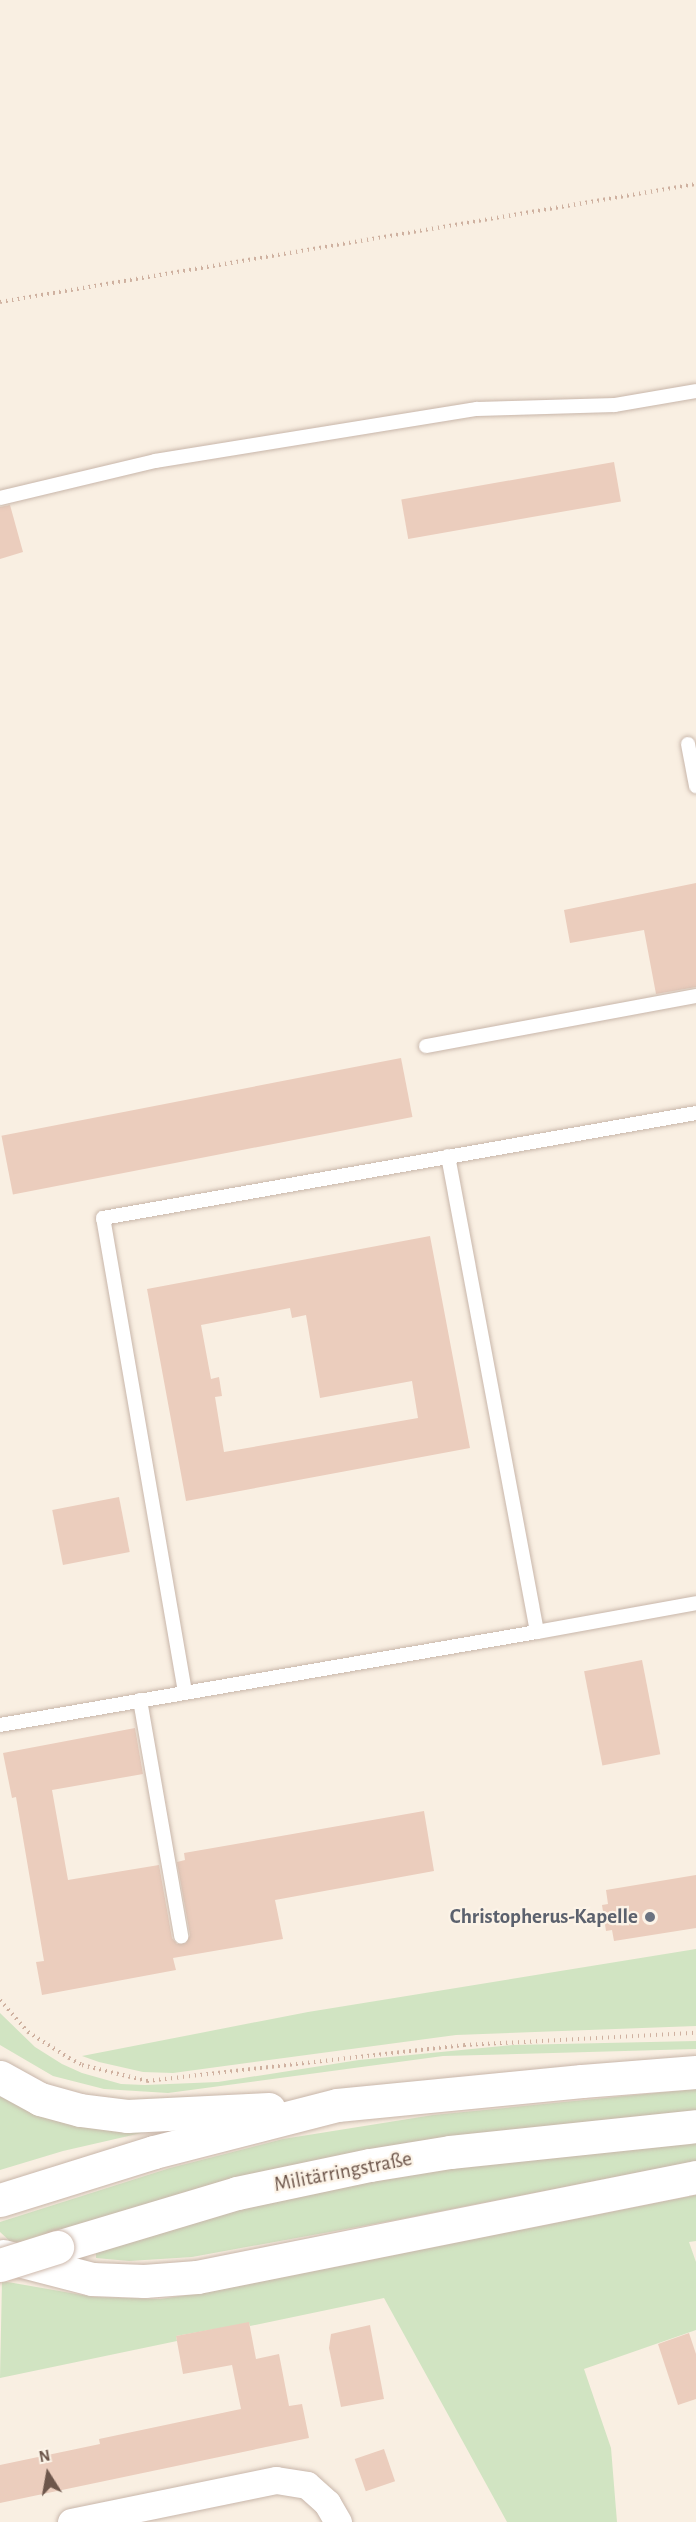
<!DOCTYPE html>
<html>
<head>
<meta charset="utf-8">
<style>
  body { margin:0 }
  #map { position:relative; width:696px; height:2522px; overflow:hidden; background:#f9efe2; font-family:"Alegreya Sans",sans-serif }
  div>[style] { position:absolute }
  .green>* { inset:0; background:#d1e4c2 }
  .building>* { inset:0; background:#ebcdbd; transform-origin:0 0 }
  .path>* { height:4px; margin-top:-2px; transform-origin:0; background:repeating-linear-gradient(90deg,#cfb1a0 0 1.5px,transparent 0 6px) }
  .roads { filter:drop-shadow(0 0 2px #c8b6aa) drop-shadow(0 0 2px #c8b6aa) }
  .lane>* { height:14px; margin:-7px; padding:0 7px; transform-origin:7px; border-radius:7px; background:#fff }
  .street>* { height:27px; margin:-13.5px; padding:0 13.5px; transform-origin:13.5px; border-radius:13.5px; background:#fff }
  .secondary>* { height:33px; margin:-16.5px; padding:0 16.5px; transform-origin:16.5px; border-radius:16.5px; background:#fff }
  .bridges { filter:drop-shadow(0 0 2px #cdb8ab) drop-shadow(0 0 2px #cdb8ab) }
  .secondary-bridge>* { height:33px; margin:-16.5px; padding:0 16.5px; transform-origin:16.5px; border-radius:16.5px; background:#fff }
  .dots>* { width:16px; height:16px; translate:-50% -50%; box-sizing:border-box; border:3px solid #fcf3e7; border-radius:50% }
  span { translate:-50% -50%; white-space:nowrap; text-align:center; line-height:1.15; -webkit-text-stroke:4.5px #fcf3e7; paint-order:stroke }
  .worship-label { font-size:21px; color:#5b616d; font-weight:700 }
  .right { translate:-100% -50%; text-align:right }
  .street-label { font-size:21px; color:#6d564b }
  .north { position:absolute; left:18px; top:2444px; width:60px; height:60px; -webkit-text-stroke:4px #fcf3e7; paint-order:stroke; rotate:349deg; font-size:16px; font-weight:700; line-height:24px; text-align:center; color:#6d564b }
  .north::after { content:''; display:block; margin:auto; width:21px; height:27px; background:#6d564b; clip-path:polygon(50% 0,100% 100%,50% 72%,0 100%) }
</style>
</head>
<body>
<div id="map">
  <div class="green">
    <i style="clip-path:polygon(696px 1949px,696px 2026px,456px 2035px,173px 2073px,143px 2072px,99px 2062px,82px 2056px,308px 2012px)"></i>
    <i style="clip-path:polygon(0 2013px,35px 2047px,62px 2064px,82px 2073px,121px 2084px,145px 2085px,218px 2082px,359px 2060px,513px 2045px,696px 2041px,696px 2049px,443px 2056px,168px 2093px,104px 2089px,53px 2076px,0 2045px)"></i>
    <i style="clip-path:polygon(696px 2089px,696px 2111px,432px 2139px,13px 2244px,0 2232px,0 2222px,170px 2168px,283px 2139px,433px 2115px)"></i>
    <i style="clip-path:polygon(0 2090px,185px 2123px,63px 2151px,0 2170px)"></i>
    <i style="clip-path:polygon(696px 2142px,696px 2161px,401px 2219px,192px 2257px,129px 2261px,96px 2258px,96px 2253px,211px 2217px,329px 2189px,445px 2169px)"></i>
    <i style="clip-path:polygon(696px 2195px,696px 2241px,689px 2242px,696px 2262px,696px 2330px,584px 2369px,611px 2448px,617px 2522px,507px 2522px,384px 2298px,250px 2326px,249px 2323px,176px 2336px,177px 2341px,0 2378px,2px 2281px,94px 2297px,160px 2299px,209px 2292px)"></i>
  </div>
  <div class="building">
    <i style="left:614px;top:462px;width:40px;height:216px;rotate:80deg"></i>
    <i style="clip-path:polygon(10px 505px,23px 552px,0 559px,0 507px)"></i>
    <i style="clip-path:polygon(696px 883px,696px 987px,656px 994px,644px 930px,570px 943px,564px 910px)"></i>
    <i style="left:401px;top:1058px;width:60px;height:407px;rotate:79deg"></i>
    <i style="clip-path:polygon(evenodd,430px 1236px,470px 1448px,186px 1501px,147px 1289px,430px 1236px,290px 1308px,292px 1318px,306px 1315px,320px 1398px,412px 1381px,418px 1418px,224px 1452px,215px 1397px,222px 1396px,219px 1377px,211px 1379px,201px 1325px,290px 1308px)"></i>
    <i style="left:119px;top:1497px;width:56px;height:68px;rotate:79deg"></i>
    <i style="left:642px;top:1660px;width:96px;height:59px;rotate:79deg"></i>
    <i style="clip-path:polygon(135px 1728px,143px 1774px,52px 1790px,68px 1880px,159px 1865px,172px 1938px,177px 1944px,186px 1943px,190px 1935px,177px 1862px,185px 1860px,184px 1853px,424px 1811px,434px 1871px,275px 1900px,283px 1939px,173px 1958px,176px 1970px,42px 1995px,36px 1962px,44px 1961px,16px 1797px,12px 1798px,3px 1753px)"></i>
    <i style="clip-path:polygon(696px 1875px,696px 1928px,614px 1941px,612px 1930px,606px 1931px,602px 1905px,608px 1904px,606px 1890px)"></i>
    <i style="clip-path:polygon(249px 2322px,256px 2359px,279px 2354px,289px 2406px,302px 2404px,309px 2438px,0 2503px,0 2465px,100px 2444px,99px 2439px,241px 2409px,232px 2365px,183px 2374px,176px 2336px)"></i>
    <i style="clip-path:polygon(370px 2325px,384px 2399px,341px 2407px,329px 2348px,331px 2334px)"></i>
    <i style="clip-path:polygon(689px 2333px,696px 2354px,696px 2399px,678px 2405px,658px 2344px)"></i>
    <i style="left:384px;top:2449px;width:34px;height:31px;rotate:71deg"></i>
  </div>
  <div class="path">
    <i style="left:0;top:302px;width:706px;rotate:-9.62deg"></i>
    <i style="left:0;top:2000px;width:43px;rotate:48.8deg"></i>
    <i style="left:28px;top:2032px;width:49px;rotate:32.4deg"></i>
    <i style="left:69px;top:2058px;width:15px;rotate:28deg"></i>
    <i style="left:82px;top:2065px;width:67px;rotate:13.8deg"></i>
    <i style="left:147px;top:2081px;width:319px;rotate:-6.5deg"></i>
    <i style="left:464px;top:2045px;width:232px;rotate:-3deg"></i>
  </div>
  <div class="roads">
    <div class="lane">
      <i style="left:0;top:498px;width:159px;rotate:-13.4deg"></i>
      <i style="left:155px;top:461px;width:326px;rotate:-9.2deg"></i>
      <i style="left:477px;top:409px;width:138px;rotate:-1.7deg"></i>
      <i style="left:615px;top:405px;width:82px;rotate:-9.8deg"></i>
      <i style="left:688px;top:744px;width:43px;rotate:79.2deg"></i>
      <i style="left:426px;top:1046px;width:275px;rotate:-10.5deg"></i>
      <i style="left:448px;top:1156px;width:484px;rotate:79.4deg"></i>
      <i style="left:537px;top:1632px;width:162px;rotate:-10.3deg"></i>
      <i style="left:185px;top:1692px;width:481px;rotate:-99.8deg"></i>
      <i style="left:103px;top:1218px;width:602px;rotate:-10.04deg"></i>
      <i style="left:140px;top:1700px;width:240px;rotate:80.1deg"></i>
      <i style="left:0;top:1725px;width:545px;rotate:-9.83deg"></i>
    </div>
    <div class="street">
      <i style="left:71px;top:2522px;width:209px;rotate:-11.6deg"></i>
      <i style="left:276px;top:2480px;width:31px;rotate:9deg"></i>
      <i style="left:307px;top:2485px;width:27px;rotate:42deg"></i>
      <i style="left:327px;top:2503px;width:22px;rotate:60deg"></i>
    </div>
    <div class="secondary">
      <i style="left:0;top:2077px;width:46px;rotate:28.8deg"></i>
      <i style="left:40px;top:2099px;width:41px;rotate:15.4deg"></i>
      <i style="left:80px;top:2110px;width:47px;rotate:7.3deg"></i>
      <i style="left:127px;top:2116px;width:142px;rotate:-2.8deg"></i>
      <i style="left:0;top:2200px;width:161px;rotate:-17.3deg"></i>
      <i style="left:154px;top:2152px;width:189px;rotate:-14.4deg"></i>
      <i style="left:337px;top:2105px;width:246px;rotate:-5.6deg"></i>
      <i style="left:582px;top:2081px;width:114px;rotate:-4.5deg"></i>
      <i style="left:57px;top:2247px;width:188px;rotate:-16.7deg"></i>
      <i style="left:237px;top:2193px;width:136px;rotate:-11.9deg"></i>
      <i style="left:370px;top:2165px;width:81px;rotate:-9.2deg"></i>
      <i style="left:450px;top:2152px;width:247px;rotate:-6deg"></i>
      <i style="left:3px;top:2256px;width:92px;rotate:14.5deg"></i>
      <i style="left:92px;top:2279px;width:52px;rotate:2.2deg"></i>
      <i style="left:144px;top:2281px;width:53px;rotate:-4.3deg"></i>
      <i style="left:197px;top:2277px;width:509px;rotate:-11.33deg"></i>
    </div>
  </div>
  <div class="bridges">
    <div class="secondary-bridge">
      <i style="left:0;top:2265px;width:60px;rotate:-17.5deg"></i>
    </div>
  </div>
  <div class="dots">
    <i style="left:650px;top:1917px;background:#6b7280"></i>
  </div>
  <div class="worship-label">
    <span class="right" style="left:638px;top:1917px">Christopherus-Kapelle</span>
  </div>
  <div class="street-label">
    <span style="left:343px;top:2172px;rotate:-11deg">Militärringstraße</span>
  </div>
  <div class="north">N</div>
</div>
</body>
</html>
